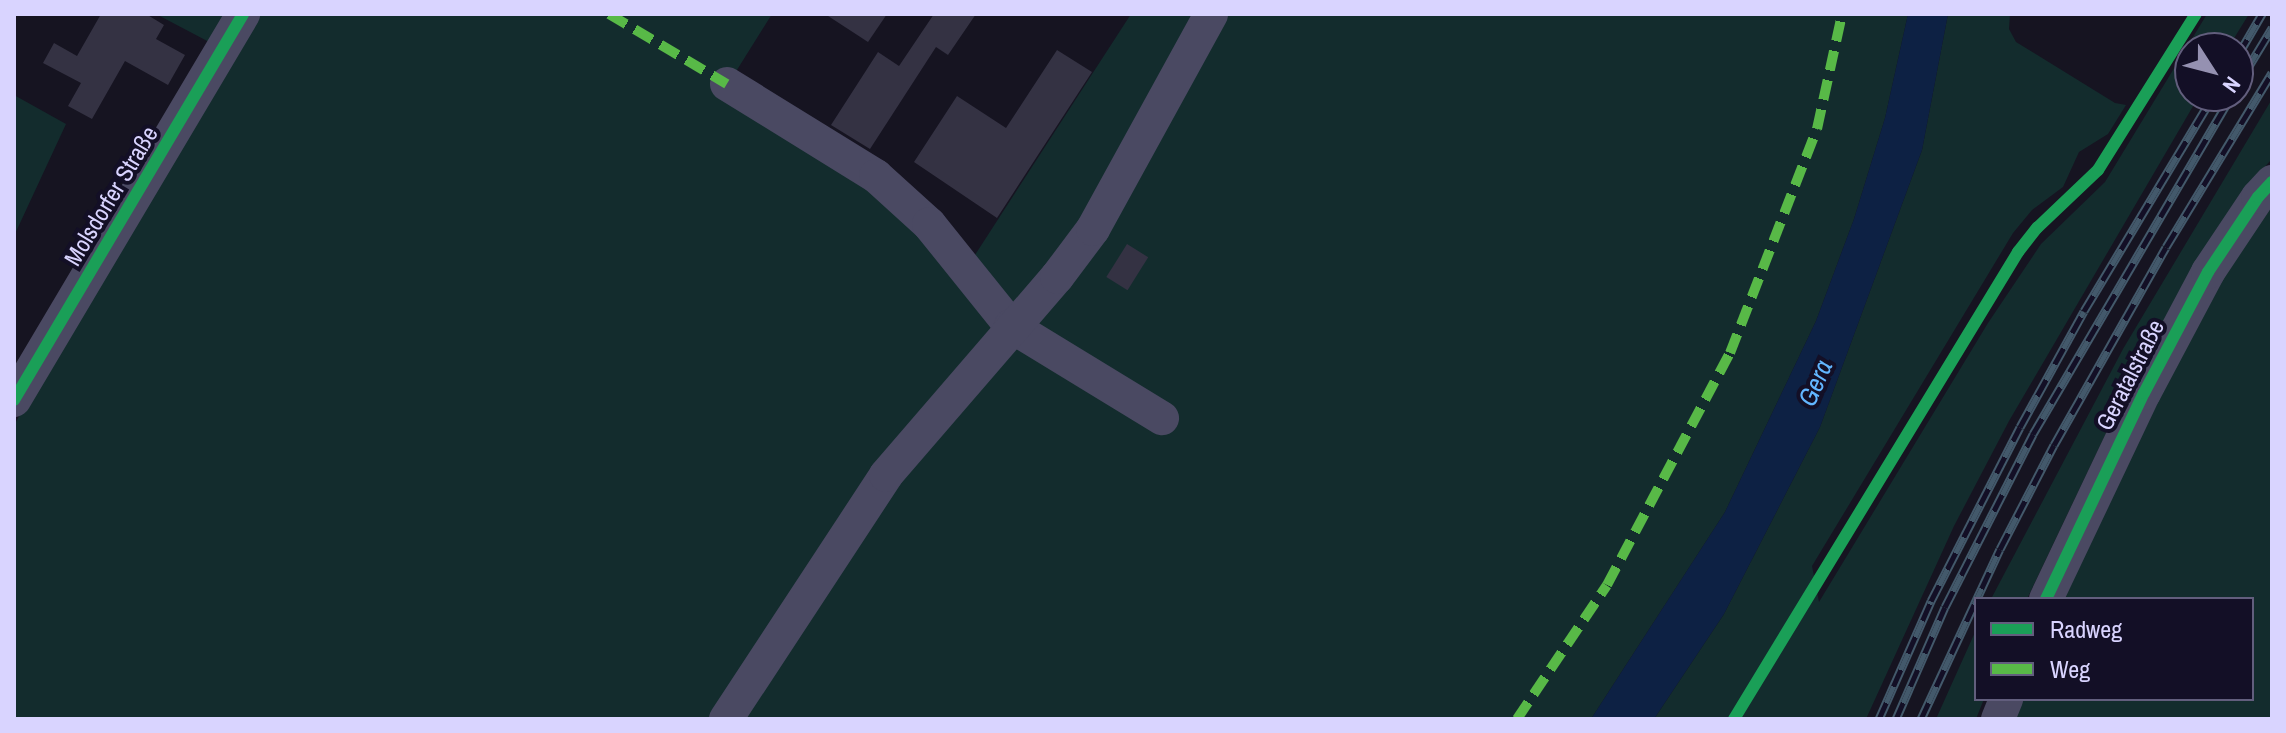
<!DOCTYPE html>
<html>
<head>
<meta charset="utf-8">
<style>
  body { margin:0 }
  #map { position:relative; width:2286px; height:733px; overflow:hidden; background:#161421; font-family:"Archivo Narrow",sans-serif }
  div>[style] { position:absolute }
  .green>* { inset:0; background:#132c2d }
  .water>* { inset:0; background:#0d2144 }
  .building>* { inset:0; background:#343243; transform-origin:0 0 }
  .minor>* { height:34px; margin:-17px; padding:0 17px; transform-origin:17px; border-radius:17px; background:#4a4962 }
  .rail>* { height:9px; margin-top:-4.5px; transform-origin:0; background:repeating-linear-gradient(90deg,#130f26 0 18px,#43596b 0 36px); box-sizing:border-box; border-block:2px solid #43596b }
  .quiet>* { height:10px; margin-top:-5px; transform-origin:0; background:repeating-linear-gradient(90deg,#58b947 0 20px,transparent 0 30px) }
  .cycleway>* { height:12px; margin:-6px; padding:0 6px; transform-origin:6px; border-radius:6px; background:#1a9f57 }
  span { translate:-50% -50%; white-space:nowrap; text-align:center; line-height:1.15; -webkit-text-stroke:8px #130f26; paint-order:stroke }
  .street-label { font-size:24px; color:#d9d4ff }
  .water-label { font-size:26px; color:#62b6ff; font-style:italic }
  .frame { position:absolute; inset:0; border:16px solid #d9d4ff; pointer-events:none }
  .legend { position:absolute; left:1974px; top:597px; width:280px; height:104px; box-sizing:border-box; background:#130f26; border:2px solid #625e7d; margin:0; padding:10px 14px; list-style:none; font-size:24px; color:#d9d4ff }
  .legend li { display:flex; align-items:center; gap:16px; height:40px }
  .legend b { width:40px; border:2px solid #625e7d }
  .north { position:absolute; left:2174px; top:32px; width:80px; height:80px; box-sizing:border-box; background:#130f26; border:2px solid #625e7d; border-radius:50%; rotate:126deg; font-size:22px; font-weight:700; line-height:32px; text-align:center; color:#d9d4ff }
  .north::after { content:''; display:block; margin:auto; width:28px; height:36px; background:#9591b1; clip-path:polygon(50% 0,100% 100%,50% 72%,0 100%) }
</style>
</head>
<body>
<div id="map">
  <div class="green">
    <i style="clip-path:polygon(156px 14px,228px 14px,211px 43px)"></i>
    <i style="clip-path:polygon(259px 14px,772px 14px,725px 89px,856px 172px,962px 275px,1131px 14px,1908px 14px,1885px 118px,1854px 219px,1816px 321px,1725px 512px,1591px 719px,14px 719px,14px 425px)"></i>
    <i style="clip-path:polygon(1948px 14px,2010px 14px,2009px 29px,2016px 42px,2115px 103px,2126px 105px,2108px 134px,2079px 152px,2063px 187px,2032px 210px,2013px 233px,1812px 566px,1819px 602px,1988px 323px,2041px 244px,2105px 182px,2207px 14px,2249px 14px,2228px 48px,2190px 48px,2190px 96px,2199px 96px,2009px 421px,1954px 526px,1866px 719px,1654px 719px,1724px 614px,1820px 427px,1922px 150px)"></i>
    <i style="clip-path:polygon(14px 95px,66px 124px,14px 236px)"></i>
    <i style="clip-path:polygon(2272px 99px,2272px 159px,2245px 188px,2195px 263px,2130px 383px,2027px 599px,1991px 599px,2123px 349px)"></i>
    <i style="clip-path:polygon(2272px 200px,2272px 719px,2011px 719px,2019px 699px,2252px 699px,2252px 599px,2061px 599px,2219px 278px)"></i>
    <i style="clip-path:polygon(1976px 630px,1976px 699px,1984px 699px,1976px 719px,1936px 719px)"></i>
  </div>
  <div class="water">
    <i style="clip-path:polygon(1908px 14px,1948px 14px,1922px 150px,1820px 427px,1724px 614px,1654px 719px,1591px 719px,1725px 512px,1816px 321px,1854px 219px,1885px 118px)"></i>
  </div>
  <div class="building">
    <i style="clip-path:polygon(101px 14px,146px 14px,164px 25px,156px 39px,185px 55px,168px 85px,125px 61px,92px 119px,68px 106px,81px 83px,43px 63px,54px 43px,77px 56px)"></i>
    <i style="clip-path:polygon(825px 14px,887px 14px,868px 42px)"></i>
    <i style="clip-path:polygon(934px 14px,976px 14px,948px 55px,936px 47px,870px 149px,831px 125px,878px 52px,899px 66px)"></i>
    <i style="clip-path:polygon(1057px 50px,1092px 72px,997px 218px,914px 162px,957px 96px,1006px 128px)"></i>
    <i style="left:1127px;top:244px;width:25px;height:39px;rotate:32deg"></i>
  </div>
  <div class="minor">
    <i style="left:727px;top:84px;width:175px;rotate:31.7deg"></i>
    <i style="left:876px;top:176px;width:72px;rotate:42.2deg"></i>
    <i style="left:929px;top:224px;width:131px;rotate:51.2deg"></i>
    <i style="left:1011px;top:326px;width:177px;rotate:31.4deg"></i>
    <i style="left:14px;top:400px;width:449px;rotate:-59.3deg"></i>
    <i style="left:2046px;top:599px;width:228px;rotate:-64.6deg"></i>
    <i style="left:2144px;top:393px;width:137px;rotate:-62.1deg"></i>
    <i style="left:2208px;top:272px;width:90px;rotate:-56.3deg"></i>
    <i style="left:2258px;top:197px;width:21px;rotate:-47deg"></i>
    <i style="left:726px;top:719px;width:292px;rotate:-56.7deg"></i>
    <i style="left:886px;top:475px;width:262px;rotate:-49.2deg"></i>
    <i style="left:1057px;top:277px;width:60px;rotate:-53.1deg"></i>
    <i style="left:1093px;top:229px;width:245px;rotate:-61.2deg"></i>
    <i style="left:1998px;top:719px;width:22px;rotate:-68deg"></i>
  </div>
  <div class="rail">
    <i style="left:2238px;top:55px;width:48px;rotate:-59.7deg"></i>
    <i style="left:2238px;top:84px;width:66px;rotate:-58.7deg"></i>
    <i style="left:1879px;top:719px;width:129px;rotate:-66.2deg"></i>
    <i style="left:1931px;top:601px;width:195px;rotate:-62.9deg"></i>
    <i style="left:2020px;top:427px;width:132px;rotate:-61.1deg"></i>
    <i style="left:2084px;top:311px;width:251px;rotate:-59deg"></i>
    <i style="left:1896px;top:719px;width:122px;rotate:-66.4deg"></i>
    <i style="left:1945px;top:607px;width:194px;rotate:-63deg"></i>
    <i style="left:2033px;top:434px;width:392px;rotate:-59.6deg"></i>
    <i style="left:1921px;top:719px;width:187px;rotate:-65.1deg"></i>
    <i style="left:2000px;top:549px;width:117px;rotate:-62.6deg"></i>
    <i style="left:2054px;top:445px;width:227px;rotate:-60.5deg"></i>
    <i style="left:2166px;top:247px;width:204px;rotate:-58.7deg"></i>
  </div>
  <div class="quiet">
    <i style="left:609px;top:14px;width:137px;rotate:30.7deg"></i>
    <i style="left:1517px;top:719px;width:161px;rotate:-56.1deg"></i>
    <i style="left:1607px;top:585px;width:263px;rotate:-62.1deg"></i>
    <i style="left:1730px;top:353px;width:240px;rotate:-68.8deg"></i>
    <i style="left:1817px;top:129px;width:118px;rotate:-77.7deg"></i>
  </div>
  <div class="cycleway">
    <i style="left:14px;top:400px;width:449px;rotate:-59.3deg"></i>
    <i style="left:2046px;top:599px;width:228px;rotate:-64.6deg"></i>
    <i style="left:2144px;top:393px;width:137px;rotate:-62.1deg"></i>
    <i style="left:2208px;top:272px;width:90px;rotate:-56.3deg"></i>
    <i style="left:2258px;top:197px;width:21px;rotate:-47deg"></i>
    <i style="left:1734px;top:719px;width:547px;rotate:-58.69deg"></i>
    <i style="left:2018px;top:252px;width:31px;rotate:-52deg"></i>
    <i style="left:2037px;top:228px;width:84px;rotate:-43.6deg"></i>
    <i style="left:2098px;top:170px;width:184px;rotate:-57.9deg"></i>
  </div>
  <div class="street-label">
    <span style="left:111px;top:196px;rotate:-59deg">Molsdorfer Straße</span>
    <span style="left:2130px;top:375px;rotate:-63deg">Geratalstraße</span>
  </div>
  <div class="water-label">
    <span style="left:1815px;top:383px;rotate:-66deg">Gera</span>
  </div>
  <div class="frame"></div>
  <ul class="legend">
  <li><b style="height:10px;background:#1a9f57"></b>Radweg</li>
  <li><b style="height:10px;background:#58b947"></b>Weg</li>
  </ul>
  <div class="north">N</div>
</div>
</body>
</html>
